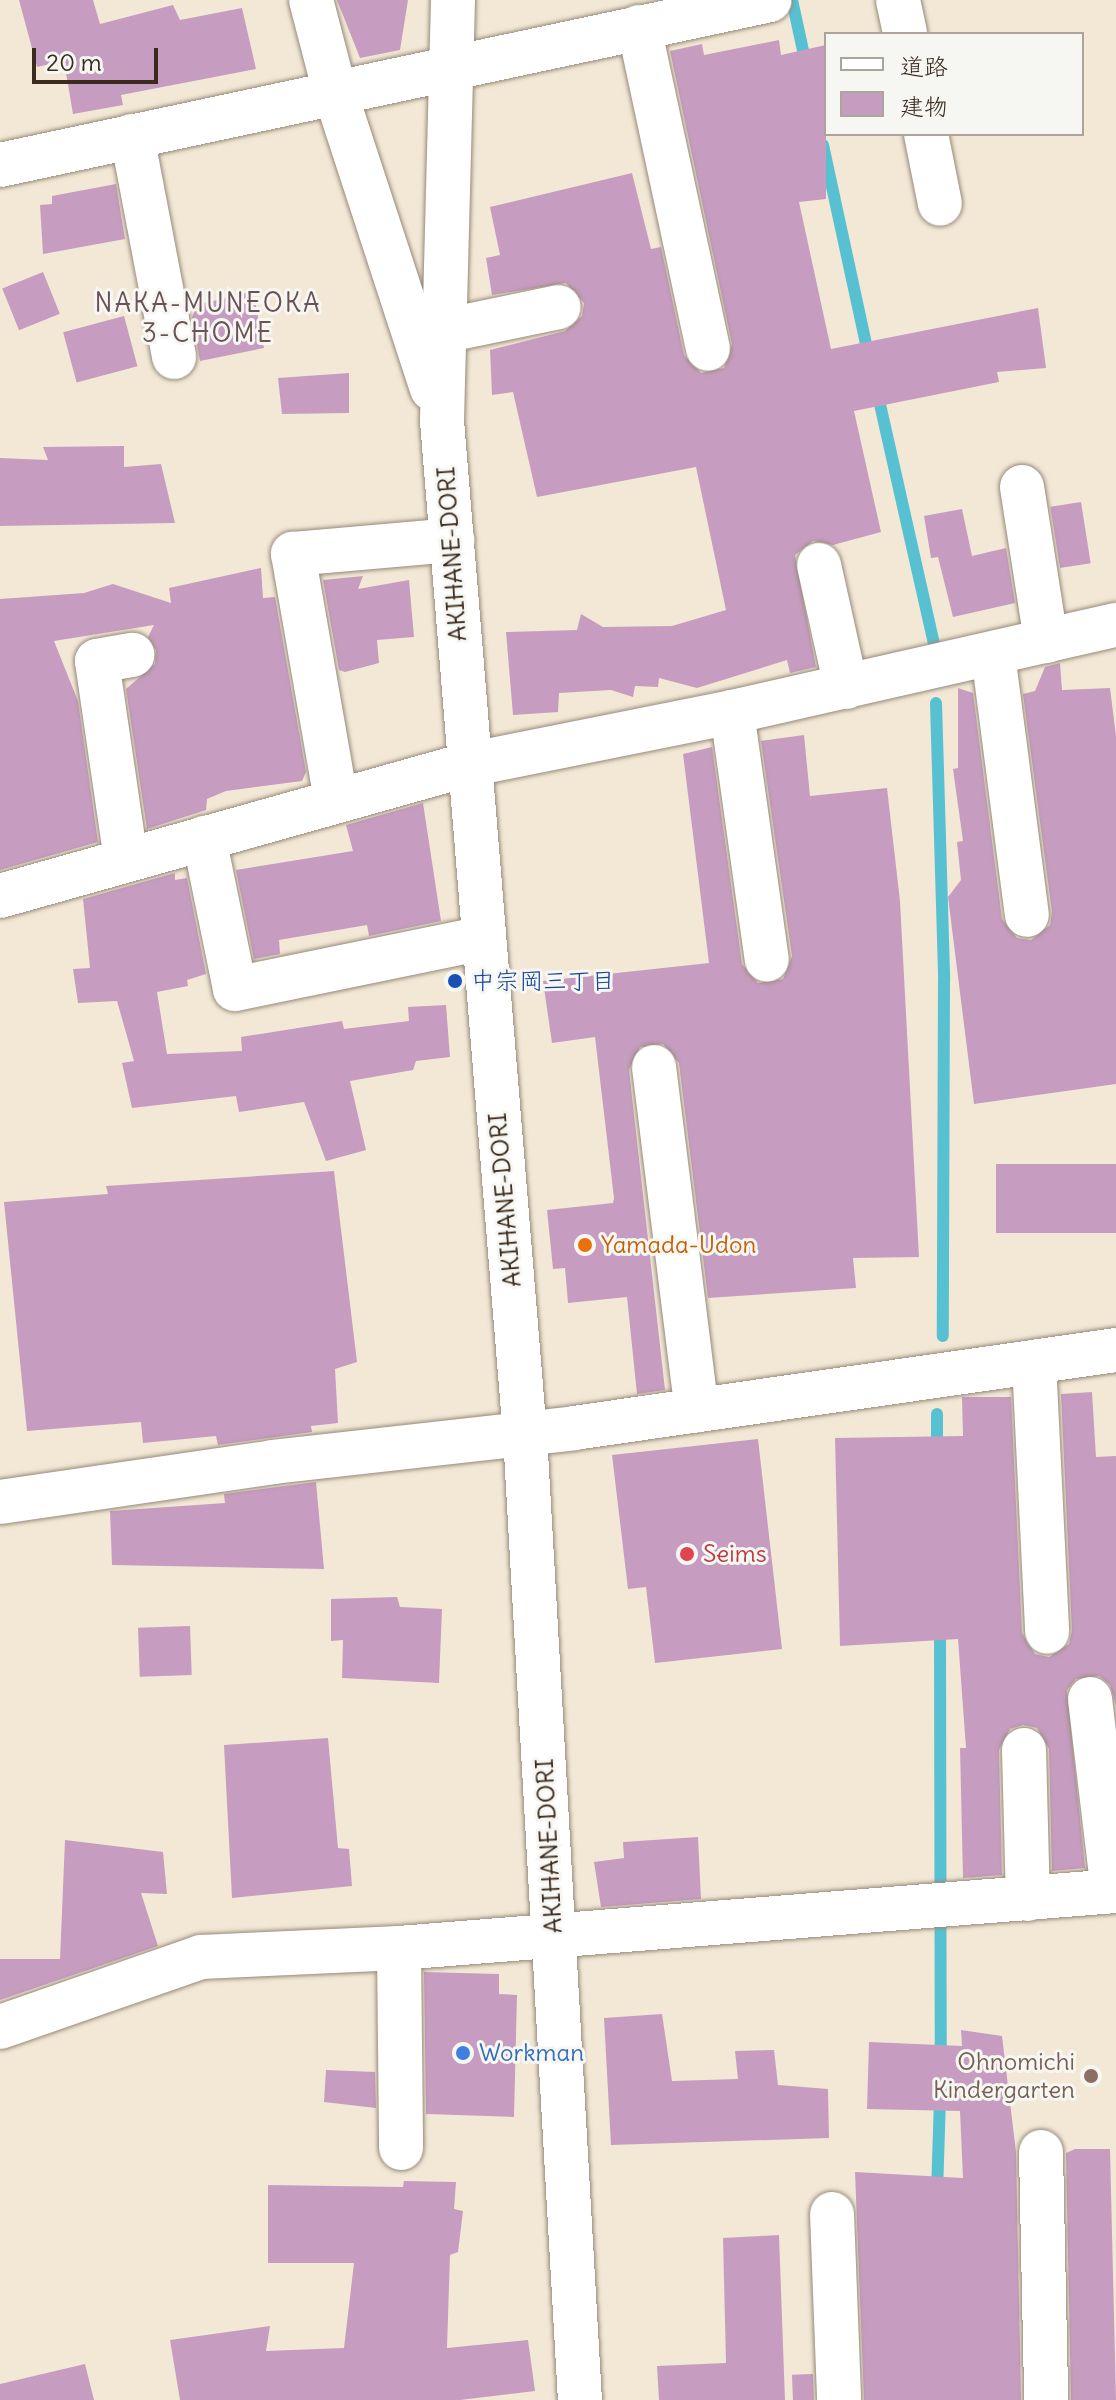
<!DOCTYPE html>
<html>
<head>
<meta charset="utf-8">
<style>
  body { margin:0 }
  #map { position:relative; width:1116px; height:2400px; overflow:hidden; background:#f3e8d6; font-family:Delius,"Klee One",sans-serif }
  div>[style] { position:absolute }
  .stream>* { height:12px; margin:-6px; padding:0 6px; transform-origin:6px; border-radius:6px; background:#57c1d2 }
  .building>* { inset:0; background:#c69dc0; transform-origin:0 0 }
  .roads { filter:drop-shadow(0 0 2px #97897a) drop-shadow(0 0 2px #97897a) }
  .minor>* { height:44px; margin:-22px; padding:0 22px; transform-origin:22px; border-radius:22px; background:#fff }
  .dots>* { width:22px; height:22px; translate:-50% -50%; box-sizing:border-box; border:4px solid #f6f6f2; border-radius:50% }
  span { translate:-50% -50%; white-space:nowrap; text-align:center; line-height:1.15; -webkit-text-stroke:6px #f6f6f2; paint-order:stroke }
  .street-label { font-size:24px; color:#3b2a1e }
  .transit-label { font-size:24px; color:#164399 }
  .left { translate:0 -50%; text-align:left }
  .food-label { font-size:24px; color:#c56008 }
  .health-label { font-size:24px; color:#be3a42 }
  .shop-label { font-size:24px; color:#366cbe }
  .education-label { font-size:24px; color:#785e54 }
  .right { translate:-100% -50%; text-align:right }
  .neighbourhood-label { font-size:26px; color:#6c5257; letter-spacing:2px }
  .legend { position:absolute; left:824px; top:32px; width:260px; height:104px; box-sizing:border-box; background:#f6f6f2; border:2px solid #aba49d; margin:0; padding:10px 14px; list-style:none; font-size:24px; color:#3b2a1e }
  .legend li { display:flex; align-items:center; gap:16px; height:40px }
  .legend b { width:40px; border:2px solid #aba49d }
  .scale { position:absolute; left:32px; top:48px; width:126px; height:36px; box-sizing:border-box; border:4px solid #3b2a1e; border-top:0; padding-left:10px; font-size:24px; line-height:28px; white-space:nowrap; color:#3b2a1e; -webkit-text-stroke:6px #f6f6f2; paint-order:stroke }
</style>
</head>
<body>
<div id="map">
  <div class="stream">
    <i style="left:792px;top:0;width:66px;rotate:77.7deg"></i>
    <i style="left:823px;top:145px;width:218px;rotate:77.8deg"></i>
    <i style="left:877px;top:391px;width:264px;rotate:77.3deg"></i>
    <i style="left:936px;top:703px;width:277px;rotate:88.3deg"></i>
    <i style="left:944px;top:980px;width:356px;rotate:90.2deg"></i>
    <i style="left:937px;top:1414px;width:39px;rotate:90deg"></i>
    <i style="left:940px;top:1623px;width:438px;rotate:89.9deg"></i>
    <i style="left:937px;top:2193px;width:98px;rotate:-88.2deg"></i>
  </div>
  <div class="building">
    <i style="clip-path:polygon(19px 0,93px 0,100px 24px,173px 5px,180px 20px,242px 8px,256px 69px,121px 95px,123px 105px,73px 114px,64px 61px,37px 67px)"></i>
    <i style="clip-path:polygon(337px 0,408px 0,400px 50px,360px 58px)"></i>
    <i style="clip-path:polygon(779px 40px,781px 55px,826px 45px,826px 199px,799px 202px,831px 349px,1038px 308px,1046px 368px,997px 372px,999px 382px,854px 411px,881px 532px,833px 545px,813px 541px,795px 555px,816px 667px,790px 673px,787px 660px,697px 688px,659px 678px,658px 687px,635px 686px,633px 697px,611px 690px,559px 693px,558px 712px,513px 715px,506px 632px,577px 630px,581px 614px,603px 627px,672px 626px,726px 610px,696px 467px,537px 497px,513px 392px,492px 395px,490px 350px,565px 331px,582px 316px,584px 303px,566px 283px,492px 295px,486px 258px,500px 255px,490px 207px,632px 173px,651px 249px,661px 247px,684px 355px,701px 373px,724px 368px,732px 344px,670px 51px,702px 44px,704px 55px)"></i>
    <i style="clip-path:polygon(116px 184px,125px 239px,43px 254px,40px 205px,52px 204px,52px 196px)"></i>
    <i style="left:43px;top:272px;width:45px;height:44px;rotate:68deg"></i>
    <i style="clip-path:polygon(253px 291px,264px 348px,200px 361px,192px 317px,197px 305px)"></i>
    <i style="left:124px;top:316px;width:52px;height:63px;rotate:75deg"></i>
    <i style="clip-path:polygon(349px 373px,349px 413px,282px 414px,278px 378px)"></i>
    <i style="clip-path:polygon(124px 446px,124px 467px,161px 464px,175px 523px,0 526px,0 458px,48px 460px,43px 447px)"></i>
    <i style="left:1081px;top:502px;width:62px;height:31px;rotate:81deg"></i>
    <i style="clip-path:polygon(962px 509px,972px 556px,1006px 548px,1015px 603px,953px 617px,938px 557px,931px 558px,924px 516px)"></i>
    <i style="clip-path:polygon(261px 568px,263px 598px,275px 597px,306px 772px,302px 781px,226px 791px,207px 799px,206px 810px,147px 829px,126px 689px,155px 664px,156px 650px,148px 637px,154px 625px,54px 641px,78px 701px,98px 842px,0 870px,0 599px,84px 593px,113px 584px,171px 603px,169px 588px)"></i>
    <i style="clip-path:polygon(363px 576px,358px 589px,409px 580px,414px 637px,377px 640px,379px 663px,345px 672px,339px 670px,323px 580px)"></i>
    <i style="clip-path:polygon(1060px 663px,1062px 690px,1110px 688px,1116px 736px,1116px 1084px,974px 1104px,948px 897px,961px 880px,957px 842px,963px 841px,953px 769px,958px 768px,958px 688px,973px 693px,1002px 919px,1017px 938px,1031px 940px,1050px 925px,1052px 912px,1023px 694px,1035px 691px,1045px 667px)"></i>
    <i style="clip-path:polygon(804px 735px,810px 796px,887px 788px,900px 901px,919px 1257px,853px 1258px,856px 1288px,708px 1298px,679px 1063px,663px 1044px,640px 1047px,629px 1070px,665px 1390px,637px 1394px,627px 1297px,568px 1303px,565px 1268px,553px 1269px,547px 1210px,613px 1203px,614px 1198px,595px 1037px,552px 1043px,543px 981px,709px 963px,683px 754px,712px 747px,742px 964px,758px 983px,783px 979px,792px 956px,761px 741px)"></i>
    <i style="clip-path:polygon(423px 803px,441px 921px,369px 936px,367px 925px,279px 940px,280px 954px,254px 959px,236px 870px,353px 851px,346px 825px)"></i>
    <i style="clip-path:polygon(175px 873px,175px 880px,187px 878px,206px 974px,187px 980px,188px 986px,157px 992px,167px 1054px,242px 1051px,241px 1037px,342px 1021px,344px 1029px,409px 1021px,408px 1007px,446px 1005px,450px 1057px,416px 1061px,413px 1070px,350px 1081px,366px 1150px,326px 1161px,304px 1102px,239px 1112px,236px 1096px,132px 1108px,122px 1063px,134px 1061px,117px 1001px,78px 1003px,73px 969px,90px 968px,83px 899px)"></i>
    <i style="left:1116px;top:1164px;width:69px;height:120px;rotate:90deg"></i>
    <i style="clip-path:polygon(334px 1171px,357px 1362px,335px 1369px,338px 1423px,311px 1426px,312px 1432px,218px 1445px,216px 1436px,143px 1443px,141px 1422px,27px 1431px,4px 1202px,108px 1194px,106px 1186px)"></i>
    <i style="clip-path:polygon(1092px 1392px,1096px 1457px,1116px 1456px,1116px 1706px,1110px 1685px,1099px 1676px,1076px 1679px,1067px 1690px,1085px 1868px,1052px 1871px,1049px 1749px,1037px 1728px,1023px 1725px,1010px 1729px,999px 1750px,1002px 1875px,963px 1878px,960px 1748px,966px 1748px,958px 1639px,840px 1646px,835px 1438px,963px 1436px,962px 1397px,1011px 1397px,1022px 1633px,1035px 1654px,1049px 1657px,1069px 1644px,1072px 1631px,1061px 1394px)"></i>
    <i style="clip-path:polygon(758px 1439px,782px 1649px,655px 1663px,646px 1587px,628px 1589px,612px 1455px)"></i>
    <i style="clip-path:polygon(316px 1482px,324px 1569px,112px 1565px,110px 1511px,225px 1503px,224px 1494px)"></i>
    <i style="clip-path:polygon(397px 1597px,400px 1607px,442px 1609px,439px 1683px,342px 1678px,343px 1640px,331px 1641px,331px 1599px)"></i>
    <i style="left:190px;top:1626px;width:49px;height:52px;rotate:88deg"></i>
    <i style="clip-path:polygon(328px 1738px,338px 1848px,349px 1849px,352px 1886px,232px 1898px,224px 1745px)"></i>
    <i style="clip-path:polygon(698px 1837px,701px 1899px,601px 1907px,594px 1862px,624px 1858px,623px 1842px)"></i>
    <i style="clip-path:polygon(65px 1840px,163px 1852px,167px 1894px,141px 1893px,158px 1946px,0 2000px,0 1959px,60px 1959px)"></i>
    <i style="clip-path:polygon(424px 1972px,499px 1974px,499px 1994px,517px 1995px,514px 2117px,426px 2114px)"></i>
    <i style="clip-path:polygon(662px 2014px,672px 2081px,738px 2079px,735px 2051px,774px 2050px,778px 2085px,828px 2089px,829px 2138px,611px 2145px,604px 2018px)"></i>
    <i style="clip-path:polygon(961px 2030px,1002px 2036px,1016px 2152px,1021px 2400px,864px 2400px,855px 2172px,963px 2178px,960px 2111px,867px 2109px,869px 2042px,962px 2046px)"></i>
    <i style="clip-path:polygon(326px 2070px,375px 2072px,376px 2108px,324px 2102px)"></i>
    <i style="clip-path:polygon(1075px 2149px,1110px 2149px,1116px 2400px,1071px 2400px,1066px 2153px)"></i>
    <i style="clip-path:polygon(404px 2181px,456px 2182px,454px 2209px,463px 2211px,458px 2252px,450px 2255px,447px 2348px,528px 2340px,535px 2391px,460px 2400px,180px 2400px,170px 2340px,270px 2326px,266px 2351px,344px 2348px,354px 2263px,268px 2263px,268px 2185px,403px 2187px)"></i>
    <i style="clip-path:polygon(779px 2235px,785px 2400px,659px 2400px,657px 2366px,726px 2363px,723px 2238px)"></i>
    <i style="clip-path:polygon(85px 2364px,94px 2400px,0 2400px,0 2384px)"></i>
    <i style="left:813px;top:2374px;width:26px;height:21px;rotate:88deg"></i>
  </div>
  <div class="roads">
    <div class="minor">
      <i style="left:311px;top:0;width:95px;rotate:75.4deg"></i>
      <i style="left:335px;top:92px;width:312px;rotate:71.9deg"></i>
      <i style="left:453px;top:0;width:421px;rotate:91.5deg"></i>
      <i style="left:442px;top:421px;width:1017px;rotate:85.32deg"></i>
      <i style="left:525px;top:1435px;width:967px;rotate:86.74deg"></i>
      <i style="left:898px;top:0;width:35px;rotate:78deg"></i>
      <i style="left:639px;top:27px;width:329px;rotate:77.9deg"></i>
      <i style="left:926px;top:134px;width:71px;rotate:78.7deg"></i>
      <i style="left:132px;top:136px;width:225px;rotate:79.2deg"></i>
      <i style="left:0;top:165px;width:787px;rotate:-12.09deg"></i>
      <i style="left:443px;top:331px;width:118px;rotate:-11.7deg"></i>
      <i style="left:1022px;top:487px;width:156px;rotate:81.1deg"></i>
      <i style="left:819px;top:565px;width:125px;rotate:77.5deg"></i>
      <i style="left:993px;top:654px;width:263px;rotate:82.6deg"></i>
      <i style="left:732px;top:712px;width:250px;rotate:82deg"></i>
      <i style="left:336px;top:800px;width:250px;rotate:-99.9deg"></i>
      <i style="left:293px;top:554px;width:160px;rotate:-5deg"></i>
      <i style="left:204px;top:838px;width:154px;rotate:78.4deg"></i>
      <i style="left:235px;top:989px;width:253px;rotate:-11.6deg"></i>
      <i style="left:126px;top:860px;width:201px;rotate:-98.3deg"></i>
      <i style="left:97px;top:661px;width:36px;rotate:-10deg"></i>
      <i style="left:0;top:896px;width:485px;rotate:-15.7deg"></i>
      <i style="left:467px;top:765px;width:270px;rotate:-11.3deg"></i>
      <i style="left:732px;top:712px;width:394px;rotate:-12.8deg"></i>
      <i style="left:654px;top:1067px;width:346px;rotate:82.9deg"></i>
      <i style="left:1034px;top:1362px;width:270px;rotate:87.2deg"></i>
      <i style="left:0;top:1502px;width:276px;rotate:-8.3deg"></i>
      <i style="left:273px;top:1462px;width:303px;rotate:-6.4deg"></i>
      <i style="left:574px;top:1428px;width:548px;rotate:-8.19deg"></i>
      <i style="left:1090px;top:1699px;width:193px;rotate:83.2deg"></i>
      <i style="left:1024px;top:1750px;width:149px;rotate:88.5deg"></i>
      <i style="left:399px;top:1948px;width:200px;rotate:89.4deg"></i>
      <i style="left:0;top:2027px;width:213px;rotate:-19.2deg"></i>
      <i style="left:201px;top:1957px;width:198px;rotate:-2.6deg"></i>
      <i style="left:399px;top:1948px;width:719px;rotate:-4.55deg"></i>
      <i style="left:1041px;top:2152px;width:248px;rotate:88.8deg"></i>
      <i style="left:832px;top:2214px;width:186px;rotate:87.8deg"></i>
    </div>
  </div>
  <div class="dots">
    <i style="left:455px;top:981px;background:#1a4fb4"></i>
    <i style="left:585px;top:1245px;background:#e8710a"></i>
    <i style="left:687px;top:1554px;background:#e0444e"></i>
    <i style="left:463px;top:2053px;background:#3f7fe0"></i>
    <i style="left:1091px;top:2076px;background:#8d6e63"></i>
  </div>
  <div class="street-label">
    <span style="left:452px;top:554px;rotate:-94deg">AKIHANE-DORI</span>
    <span style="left:505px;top:1200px;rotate:-95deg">AKIHANE-DORI</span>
    <span style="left:549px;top:1846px;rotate:-93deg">AKIHANE-DORI</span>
  </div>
  <div class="transit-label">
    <span class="left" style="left:471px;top:981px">中宗岡三丁目</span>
  </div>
  <div class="food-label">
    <span class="left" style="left:601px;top:1245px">Yamada-Udon</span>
  </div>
  <div class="health-label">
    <span class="left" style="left:703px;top:1554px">Seims</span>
  </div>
  <div class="shop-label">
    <span class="left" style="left:479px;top:2053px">Workman</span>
  </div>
  <div class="education-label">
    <span class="right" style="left:1075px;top:2076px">Ohnomichi<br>Kindergarten</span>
  </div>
  <div class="neighbourhood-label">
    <span style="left:208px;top:318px">NAKA-MUNEOKA<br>3-CHOME</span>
  </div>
  <ul class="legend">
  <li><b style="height:10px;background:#fff"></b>道路</li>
  <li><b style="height:22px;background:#c69dc0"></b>建物</li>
  </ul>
  <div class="scale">20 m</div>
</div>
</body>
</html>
